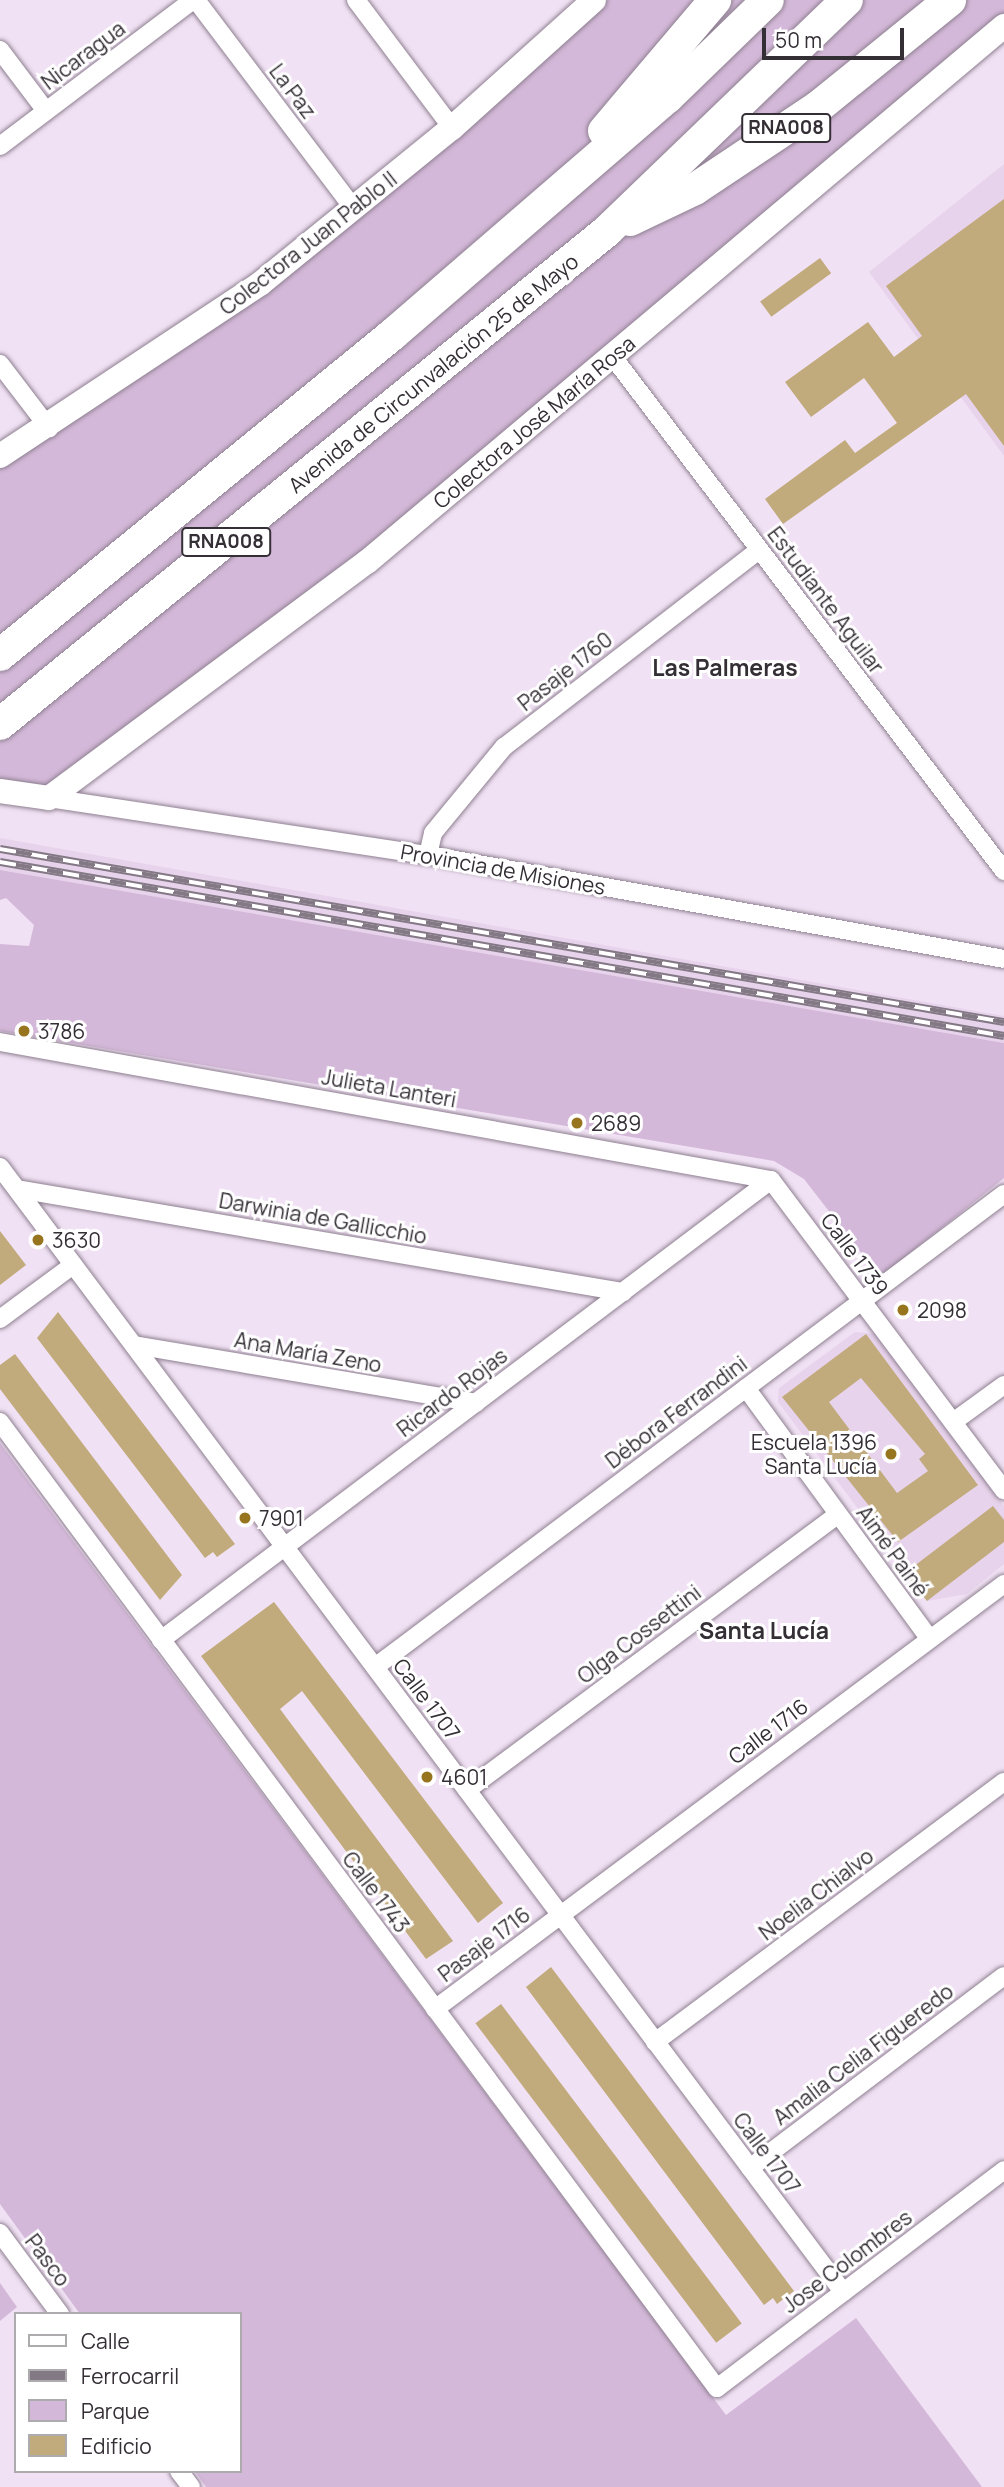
<!DOCTYPE html>
<html>
<head>
<meta charset="utf-8">
<style>
  body { margin:0 }
  #map { position:relative; width:1004px; height:2487px; overflow:hidden; background:#f1e1f4; font-family:Manrope,sans-serif }
  div>[style] { position:absolute }
  .built>* { inset:0; background:#e8d3ec }
  .green>* { inset:0; background:#d4b8d9 }
  .building>* { inset:0; background:#c1aa7b; transform-origin:0 0 }
  .roads { filter:drop-shadow(0 0 2px #8e8091) drop-shadow(0 0 2px #8e8091) }
  .street>* { height:18px; margin:-9px; padding:0 9px; transform-origin:9px; border-radius:9px; background:#fff }
  .secondary>* { height:24px; margin:-12px; padding:0 12px; transform-origin:12px; border-radius:12px; background:#fff }
  .highway>* { height:32px; margin:-16px; padding:0 16px; transform-origin:16px; border-radius:16px; background:#fff }
  .rail>* { height:8px; margin-top:-4px; transform-origin:0; background:repeating-linear-gradient(90deg,#fff 0 16px,#837985 0 32px); box-sizing:border-box; border-block:2px solid #837985 }
  .dots>* { width:19px; height:19px; translate:-50% -50%; box-sizing:border-box; border:4px solid #fff; border-radius:50% }
  span { translate:-50% -50%; white-space:nowrap; text-align:center; line-height:1.15; -webkit-text-stroke:6px #fff; paint-order:stroke }
  .shield-label span { padding:2px 5px; background:#fff; border:2px solid; border-radius:5px; -webkit-text-stroke-width:0 }
  .shield-label { font-size:19px; color:#342e35; font-weight:700 }
  .street-label { font-size:21px; color:#342e35 }
  .poi-label { font-size:21px; color:#342e35 }
  .left { translate:0 -50%; text-align:left }
  .right { translate:-100% -50%; text-align:right }
  .neighbourhood-label { font-size:23px; color:#342e35; font-weight:700 }
  .legend { position:absolute; left:14px; top:2312px; width:228px; height:161px; box-sizing:border-box; background:#fff; border:2px solid #aeabae; margin:0; padding:9px 12px; list-style:none; font-size:21px; color:#342e35 }
  .legend li { display:flex; align-items:center; gap:14px; height:35px }
  .legend b { width:35px; border:2px solid #aeabae }
  .scale { position:absolute; left:762px; top:28px; width:142px; height:32px; box-sizing:border-box; border:4px solid #342e35; border-top:0; padding-left:9px; font-size:21px; line-height:24px; white-space:nowrap; color:#342e35; -webkit-text-stroke:5px #fff; paint-order:stroke }
</style>
</head>
<body>
<div id="map">
  <div class="built">
    <i style="clip-path:polygon(1004px 164px,1004px 456px,869px 272px)"></i>
    <i style="clip-path:polygon(0 838px,1004px 1016px,1004px 1043px,0 870px)"></i>
    <i style="clip-path:polygon(855px 1332px,876px 1334px,1004px 1506px,1004px 1564px,967px 1594px,927px 1601px,778px 1402px,779px 1388px)"></i>
  </div>
  <div class="green">
    <i style="clip-path:polygon(594px 0,1004px 0,1004px 26px,713px 276px,49px 798px,0 791px,0 456px,261px 283px)"></i>
    <i style="clip-path:polygon(0 870px,1004px 1043px,1004px 1178px,880px 1277px,804px 1179px,774px 1161px,0 1031px,0 944px,29px 946px,34px 925px,6px 898px,0 900px)"></i>
    <i style="clip-path:polygon(0 1443px,726px 2415px,856px 2318px,982px 2487px,206px 2487px,195px 2471px,240px 2471px,240px 2314px,80px 2314px,0 2204px)"></i>
    <i style="clip-path:polygon(0 2283px,17px 2307px,0 2321px)"></i>
  </div>
  <div class="building">
    <i style="clip-path:polygon(1004px 199px,1004px 446px,966px 394px,783px 524px,765px 499px,845px 440px,855px 453px,897px 423px,864px 378px,811px 417px,785px 382px,868px 322px,894px 357px,922px 336px,886px 286px)"></i>
    <i style="left:820px;top:258px;width:19px;height:74px;rotate:54deg"></i>
    <i style="clip-path:polygon(0 1231px,26px 1265px,0 1285px)"></i>
    <i style="clip-path:polygon(58px 1312px,235px 1544px,217px 1557px,213px 1552px,205px 1558px,37px 1338px)"></i>
    <i style="clip-path:polygon(evenodd,866px 1334px,978px 1485px,898px 1542px,782px 1397px,866px 1334px,861px 1378px,925px 1454px,919px 1459px,928px 1471px,897px 1493px,829px 1402px,861px 1378px)"></i>
    <i style="clip-path:polygon(15px 1354px,182px 1575px,160px 1600px,0 1389px,0 1365px)"></i>
    <i style="clip-path:polygon(993px 1506px,1004px 1520px,1004px 1542px,927px 1601px,905px 1573px)"></i>
    <i style="clip-path:polygon(274px 1602px,503px 1903px,478px 1923px,302px 1691px,280px 1709px,453px 1941px,426px 1959px,201px 1656px)"></i>
    <i style="clip-path:polygon(551px 1967px,794px 2291px,777px 2304px,773px 2298px,764px 2305px,526px 1987px)"></i>
    <i style="left:501px;top:2004px;width:400px;height:32px;rotate:53deg"></i>
  </div>
  <div class="roads">
    <div class="street">
      <i style="left:196px;top:0;width:262px;rotate:52.9deg"></i>
      <i style="left:356px;top:0;width:160px;rotate:53.1deg"></i>
      <i style="left:0;top:50px;width:76px;rotate:53deg"></i>
      <i style="left:0;top:146px;width:242px;rotate:-37.1deg"></i>
      <i style="left:613px;top:357px;width:646px;rotate:52.74deg"></i>
      <i style="left:0;top:364px;width:81px;rotate:52.6deg"></i>
      <i style="left:49px;top:798px;width:383px;rotate:8.6deg"></i>
      <i style="left:428px;top:855px;width:585px;rotate:10.23deg"></i>
      <i style="left:428px;top:855px;width:23px;rotate:-77deg"></i>
      <i style="left:433px;top:833px;width:112px;rotate:-50.5deg"></i>
      <i style="left:504px;top:747px;width:322px;rotate:-37.7deg"></i>
      <i style="left:0;top:1042px;width:783px;rotate:10.15deg"></i>
      <i style="left:0;top:1167px;width:1406px;rotate:53.15deg"></i>
      <i style="left:771px;top:1180px;width:388px;rotate:53.1deg"></i>
      <i style="left:17px;top:1189px;width:615px;rotate:9.65deg"></i>
      <i style="left:0;top:1319px;width:91px;rotate:-36.5deg"></i>
      <i style="left:134px;top:1345px;width:347px;rotate:9.6deg"></i>
      <i style="left:746px;top:1388px;width:310px;rotate:53.8deg"></i>
      <i style="left:0;top:1422px;width:1203px;rotate:53.42deg"></i>
      <i style="left:717px;top:2388px;width:360px;rotate:-37.2deg"></i>
      <i style="left:953px;top:1422px;width:63px;rotate:-36deg"></i>
      <i style="left:161px;top:1640px;width:764px;rotate:-37.02deg"></i>
      <i style="left:375px;top:1667px;width:787px;rotate:-36.94deg"></i>
      <i style="left:467px;top:1790px;width:462px;rotate:-36.6deg"></i>
      <i style="left:435px;top:2009px;width:710px;rotate:-36.76deg"></i>
      <i style="left:655px;top:2042px;width:435px;rotate:-36.7deg"></i>
      <i style="left:750px;top:2168px;width:318px;rotate:-37.1deg"></i>
      <i style="left:0;top:2233px;width:101px;rotate:53.5deg"></i>
      <i style="left:179px;top:2471px;width:20px;rotate:53deg"></i>
    </div>
    <div class="secondary">
      <i style="left:0;top:456px;width:313px;rotate:-33.5deg"></i>
      <i style="left:261px;top:283px;width:246px;rotate:-39.1deg"></i>
      <i style="left:452px;top:128px;width:191px;rotate:-42deg"></i>
      <i style="left:0;top:791px;width:49px;rotate:8.1deg"></i>
      <i style="left:49px;top:798px;width:396px;rotate:-36.6deg"></i>
      <i style="left:367px;top:562px;width:833px;rotate:-40.08deg"></i>
    </div>
    <div class="highway">
      <i style="left:604px;top:131px;width:172px;rotate:-49.7deg"></i>
      <i style="left:630px;top:220px;width:72px;rotate:-25.5deg"></i>
      <i style="left:695px;top:189px;width:148px;rotate:-33.7deg"></i>
      <i style="left:818px;top:107px;width:170px;rotate:-39deg"></i>
      <i style="left:0;top:655px;width:506px;rotate:-39.23deg"></i>
      <i style="left:392px;top:335px;width:364px;rotate:-40.8deg"></i>
      <i style="left:668px;top:97px;width:139px;rotate:-44.1deg"></i>
      <i style="left:0;top:724px;width:782px;rotate:-39.08deg"></i>
      <i style="left:607px;top:231px;width:333px;rotate:-43.9deg"></i>
    </div>
  </div>
  <div class="rail">
    <i style="left:0;top:849px;width:1019px;rotate:9.78deg"></i>
    <i style="left:0;top:862px;width:1019px;rotate:9.83deg"></i>
  </div>
  <div class="dots">
    <i style="left:24px;top:1031px;background:#97741e"></i>
    <i style="left:577px;top:1123px;background:#97741e"></i>
    <i style="left:38px;top:1240px;background:#97741e"></i>
    <i style="left:903px;top:1310px;background:#97741e"></i>
    <i style="left:891px;top:1454px;background:#97741e"></i>
    <i style="left:245px;top:1518px;background:#97741e"></i>
    <i style="left:427px;top:1777px;background:#97741e"></i>
  </div>
  <div class="shield-label">
    <span style="left:786px;top:128px">RNA008</span>
    <span style="left:226px;top:542px">RNA008</span>
  </div>
  <div class="street-label">
    <span style="left:83px;top:55px;rotate:-37deg">Nicaragua</span>
    <span style="left:293px;top:91px;rotate:53deg">La Paz</span>
    <span style="left:308px;top:243px;rotate:-38deg">Colectora Juan Pablo II</span>
    <span style="left:433px;top:373px;rotate:-39deg">Avenida de Circunvalación 25 de Mayo</span>
    <span style="left:534px;top:422px;rotate:-40deg">Colectora José María Rosa</span>
    <span style="left:826px;top:600px;rotate:53deg">Estudiante Aguilar</span>
    <span style="left:565px;top:671px;rotate:-38deg">Pasaje 1760</span>
    <span style="left:503px;top:869px;rotate:10deg">Provincia de Misiones</span>
    <span style="left:389px;top:1088px;rotate:10deg">Julieta Lanteri</span>
    <span style="left:323px;top:1218px;rotate:10deg">Darwinia de Gallicchio</span>
    <span style="left:855px;top:1254px;rotate:53deg">Calle 1739</span>
    <span style="left:308px;top:1352px;rotate:10deg">Ana María Zeno</span>
    <span style="left:452px;top:1392px;rotate:-37deg">Ricardo Rojas</span>
    <span style="left:676px;top:1412px;rotate:-37deg">Débora Ferrandini</span>
    <span style="left:893px;top:1551px;rotate:54deg">Aimé Painé</span>
    <span style="left:639px;top:1634px;rotate:-37deg">Olga Cossettini</span>
    <span style="left:427px;top:1699px;rotate:53deg">Calle 1707</span>
    <span style="left:768px;top:1731px;rotate:-37deg">Calle 1716</span>
    <span style="left:376px;top:1892px;rotate:53deg">Calle 1743</span>
    <span style="left:816px;top:1894px;rotate:-37deg">Noelia Chialvo</span>
    <span style="left:484px;top:1944px;rotate:-37deg">Pasaje 1716</span>
    <span style="left:863px;top:2054px;rotate:-37deg">Amalia Celia Figueredo</span>
    <span style="left:767px;top:2153px;rotate:53deg">Calle 1707</span>
    <span style="left:48px;top:2260px;rotate:53deg">Pasco</span>
    <span style="left:847px;top:2261px;rotate:-37deg">Jose Colombres</span>
  </div>
  <div class="poi-label">
    <span class="left" style="left:38px;top:1031px">3786</span>
    <span class="left" style="left:591px;top:1123px">2689</span>
    <span class="left" style="left:52px;top:1240px">3630</span>
    <span class="left" style="left:917px;top:1310px">2098</span>
    <span class="right" style="left:877px;top:1454px">Escuela 1396<br>Santa Lucía</span>
    <span class="left" style="left:259px;top:1518px">7901</span>
    <span class="left" style="left:441px;top:1777px">4601</span>
  </div>
  <div class="neighbourhood-label">
    <span style="left:725px;top:667px">Las Palmeras</span>
    <span style="left:764px;top:1630px">Santa Lucía</span>
  </div>
  <ul class="legend">
  <li><b style="height:9px;background:#fff"></b>Calle</li>
  <li><b style="height:9px;background:#837985"></b>Ferrocarril</li>
  <li><b style="height:19px;background:#d4b8d9"></b>Parque</li>
  <li><b style="height:19px;background:#c1aa7b"></b>Edificio</li>
  </ul>
  <div class="scale">50 m</div>
</div>
</body>
</html>
